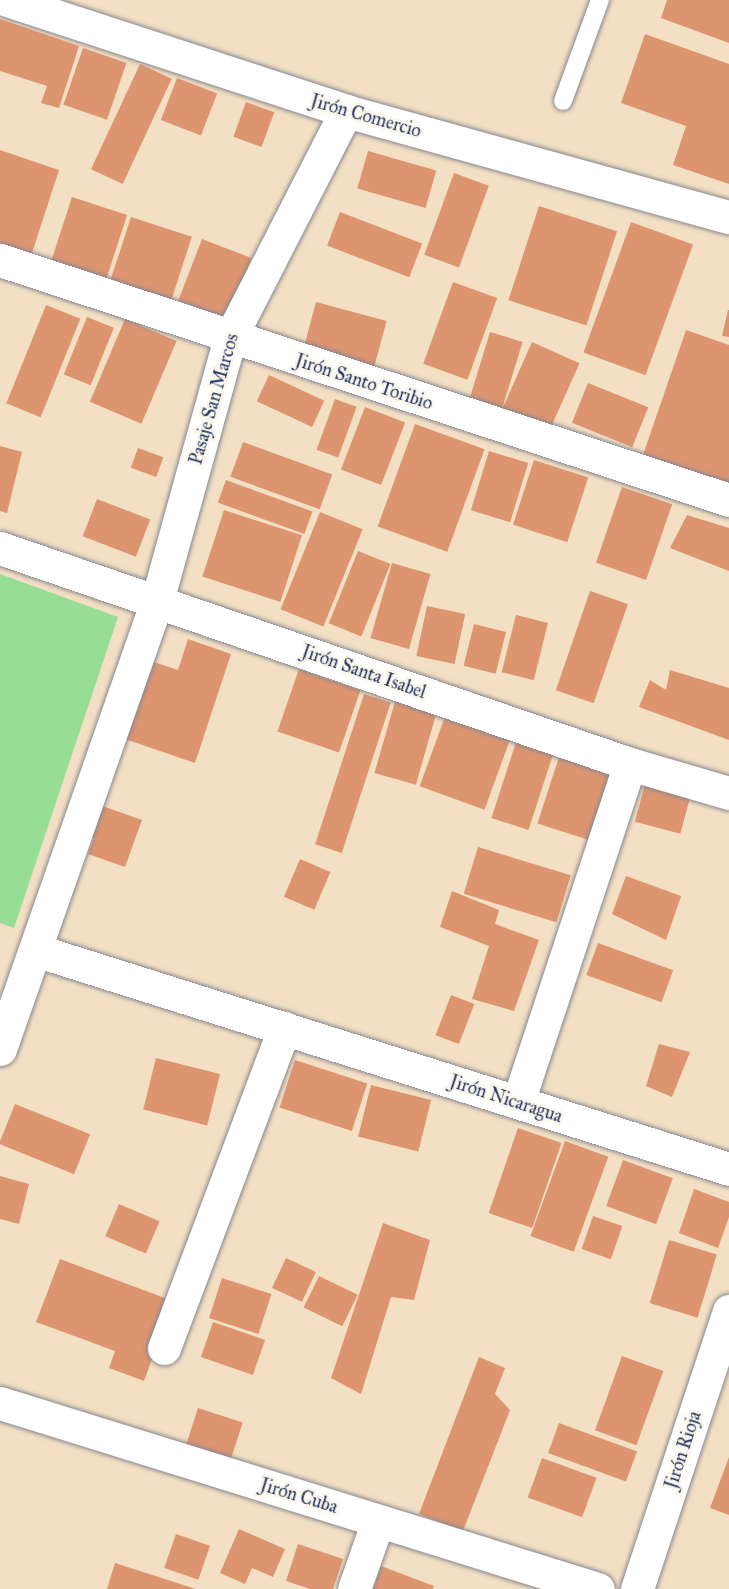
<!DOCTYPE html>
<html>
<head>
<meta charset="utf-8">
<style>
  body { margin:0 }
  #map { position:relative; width:729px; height:1589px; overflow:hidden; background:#f3dfc3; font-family:"IM FELL Great Primer",serif }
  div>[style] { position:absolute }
  .green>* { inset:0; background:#97dd96 }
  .building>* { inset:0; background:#dd9570; transform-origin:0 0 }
  .roads { filter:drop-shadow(0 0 2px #878790) drop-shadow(0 0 2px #878790) }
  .lane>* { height:18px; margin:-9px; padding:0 9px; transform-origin:9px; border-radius:9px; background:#fff }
  .street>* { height:33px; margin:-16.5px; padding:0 16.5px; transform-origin:16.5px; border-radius:16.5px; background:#fff }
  span { translate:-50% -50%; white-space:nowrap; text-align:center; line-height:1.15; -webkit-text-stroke:6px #fbf7ec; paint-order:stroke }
  .street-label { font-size:18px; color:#1b2f5e }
</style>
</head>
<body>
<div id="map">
  <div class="green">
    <i style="clip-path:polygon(0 574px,118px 617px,14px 928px,0 923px)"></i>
  </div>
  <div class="building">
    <i style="clip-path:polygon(667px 0,729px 0,729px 43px,661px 18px)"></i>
    <i style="clip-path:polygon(0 19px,79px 46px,59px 108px,41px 103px,47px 86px,0 71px)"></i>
    <i style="clip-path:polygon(645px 34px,729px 64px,729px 184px,673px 165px,686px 126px,621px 103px)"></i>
    <i style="left:83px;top:48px;width:46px;height:60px;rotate:19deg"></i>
    <i style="left:140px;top:64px;width:35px;height:116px;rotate:25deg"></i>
    <i style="left:177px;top:78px;width:43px;height:45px;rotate:21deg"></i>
    <i style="left:246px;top:102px;width:30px;height:37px;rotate:20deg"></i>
    <i style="clip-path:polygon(0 150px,59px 170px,31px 256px,0 245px)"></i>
    <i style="left:368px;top:151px;width:71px;height:39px;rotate:16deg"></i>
    <i style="left:454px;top:173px;width:37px;height:87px;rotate:20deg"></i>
    <i style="left:72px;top:197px;width:58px;height:66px;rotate:18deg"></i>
    <i style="left:539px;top:206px;width:82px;height:99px;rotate:18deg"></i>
    <i style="left:340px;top:212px;width:88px;height:36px;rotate:21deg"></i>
    <i style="left:131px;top:217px;width:64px;height:69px;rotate:18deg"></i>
    <i style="left:631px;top:222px;width:66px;height:139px;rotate:20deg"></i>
    <i style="left:202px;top:239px;width:53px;height:66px;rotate:21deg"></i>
    <i style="left:453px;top:282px;width:47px;height:87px;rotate:20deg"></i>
    <i style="left:316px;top:302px;width:73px;height:51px;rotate:15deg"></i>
    <i style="left:46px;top:305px;width:37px;height:106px;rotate:22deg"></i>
    <i style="clip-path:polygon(728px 310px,729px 310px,729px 337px,722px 336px)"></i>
    <i style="left:87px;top:317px;width:29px;height:62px;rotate:22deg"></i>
    <i style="left:125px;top:319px;width:56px;height:90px;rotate:23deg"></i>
    <i style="clip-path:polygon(686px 330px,729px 345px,729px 486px,643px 455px)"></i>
    <i style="left:490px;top:332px;width:34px;height:69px;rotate:17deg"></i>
    <i style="left:532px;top:342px;width:52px;height:74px;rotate:24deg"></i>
    <i style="left:269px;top:375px;width:61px;height:29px;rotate:25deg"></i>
    <i style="left:588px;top:383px;width:65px;height:43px;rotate:22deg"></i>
    <i style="left:335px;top:399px;width:23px;height:54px;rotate:20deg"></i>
    <i style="left:365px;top:407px;width:43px;height:67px;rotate:21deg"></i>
    <i style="left:415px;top:424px;width:74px;height:109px;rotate:20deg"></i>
    <i style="left:243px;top:442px;width:95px;height:37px;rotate:20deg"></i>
    <i style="clip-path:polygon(0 446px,22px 452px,7px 513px,0 511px)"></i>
    <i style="left:138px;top:448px;width:27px;height:21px;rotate:20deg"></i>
    <i style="left:489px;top:451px;width:41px;height:62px;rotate:17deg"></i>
    <i style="left:534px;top:460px;width:57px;height:68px;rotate:18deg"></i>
    <i style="left:226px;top:480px;width:92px;height:24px;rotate:20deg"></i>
    <i style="left:622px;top:487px;width:53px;height:80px;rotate:19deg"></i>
    <i style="left:97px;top:499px;width:57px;height:40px;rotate:21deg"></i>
    <i style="left:224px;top:510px;width:82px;height:70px;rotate:18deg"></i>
    <i style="left:320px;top:512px;width:46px;height:105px;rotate:22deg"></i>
    <i style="clip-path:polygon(687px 515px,729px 528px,729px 571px,670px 548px)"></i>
    <i style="left:358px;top:551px;width:35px;height:78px;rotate:22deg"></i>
    <i style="left:392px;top:563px;width:40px;height:78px;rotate:16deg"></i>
    <i style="left:590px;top:591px;width:40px;height:105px;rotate:19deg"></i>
    <i style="left:427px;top:606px;width:39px;height:51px;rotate:12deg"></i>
    <i style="left:516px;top:615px;width:33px;height:59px;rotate:14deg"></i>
    <i style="left:474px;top:624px;width:33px;height:43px;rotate:14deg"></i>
    <i style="clip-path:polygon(188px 639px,231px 654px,195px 763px,125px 739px,151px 661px,178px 670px)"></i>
    <i style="left:299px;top:669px;width:65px;height:66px;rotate:19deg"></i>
    <i style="clip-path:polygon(670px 670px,729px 688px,729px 740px,639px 707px,650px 680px,666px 690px)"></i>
    <i style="left:364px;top:694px;width:28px;height:158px;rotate:18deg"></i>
    <i style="left:396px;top:698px;width:43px;height:78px;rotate:16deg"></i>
    <i style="left:447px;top:711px;width:69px;height:80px;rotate:20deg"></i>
    <i style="left:517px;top:739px;width:39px;height:83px;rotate:18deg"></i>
    <i style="left:560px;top:754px;width:57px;height:73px;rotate:18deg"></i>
    <i style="left:645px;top:784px;width:47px;height:39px;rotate:15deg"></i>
    <i style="clip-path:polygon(94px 803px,142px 820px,125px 867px,88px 854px,94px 838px,83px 834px)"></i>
    <i style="left:478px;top:847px;width:97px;height:49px;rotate:17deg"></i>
    <i style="left:300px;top:859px;width:33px;height:41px;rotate:23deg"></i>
    <i style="clip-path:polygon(626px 876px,681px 896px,666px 940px,612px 914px)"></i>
    <i style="clip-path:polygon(452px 891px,499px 910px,495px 924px,539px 940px,514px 1011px,472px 999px,489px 946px,440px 927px)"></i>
    <i style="left:598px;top:943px;width:80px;height:34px;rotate:20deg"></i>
    <i style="left:451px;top:995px;width:25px;height:43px;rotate:21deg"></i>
    <i style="clip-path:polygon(659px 1044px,690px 1052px,672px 1097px,646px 1086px)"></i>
    <i style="left:156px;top:1058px;width:66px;height:53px;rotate:14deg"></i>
    <i style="left:295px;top:1060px;width:76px;height:50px;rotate:18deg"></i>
    <i style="left:371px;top:1085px;width:62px;height:53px;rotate:14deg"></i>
    <i style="left:15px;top:1104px;width:81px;height:43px;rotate:22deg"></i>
    <i style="left:518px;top:1128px;width:46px;height:90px;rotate:19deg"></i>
    <i style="left:565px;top:1141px;width:46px;height:101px;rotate:20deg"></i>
    <i style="left:623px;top:1160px;width:53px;height:49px;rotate:20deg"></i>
    <i style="clip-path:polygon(0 1176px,29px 1184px,19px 1224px,0 1219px)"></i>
    <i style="clip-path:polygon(694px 1189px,729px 1202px,729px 1217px,718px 1248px,679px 1233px)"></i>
    <i style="left:119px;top:1204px;width:44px;height:35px;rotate:23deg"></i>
    <i style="left:593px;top:1216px;width:31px;height:35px;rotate:19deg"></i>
    <i style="clip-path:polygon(383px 1223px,430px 1240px,414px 1300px,391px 1297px,361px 1394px,331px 1378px)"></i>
    <i style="left:669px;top:1240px;width:50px;height:66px;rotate:17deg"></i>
    <i style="left:286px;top:1258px;width:33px;height:33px;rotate:25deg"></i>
    <i style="clip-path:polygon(60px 1259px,173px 1301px,144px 1381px,109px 1368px,115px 1351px,36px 1322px)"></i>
    <i style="left:319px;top:1276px;width:43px;height:35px;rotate:26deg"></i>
    <i style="left:222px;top:1278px;width:52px;height:42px;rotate:18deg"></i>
    <i style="left:213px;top:1322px;width:55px;height:37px;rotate:19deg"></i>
    <i style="left:622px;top:1356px;width:44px;height:79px;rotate:20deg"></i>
    <i style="clip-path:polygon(479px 1357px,505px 1368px,495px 1394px,510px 1410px,463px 1531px,419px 1514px)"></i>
    <i style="left:198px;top:1408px;width:47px;height:38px;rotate:18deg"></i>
    <i style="left:559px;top:1423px;width:83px;height:32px;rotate:20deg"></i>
    <i style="clip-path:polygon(729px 1457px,729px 1515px,710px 1508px)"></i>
    <i style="left:542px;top:1458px;width:58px;height:42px;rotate:20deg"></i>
    <i style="clip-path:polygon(239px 1529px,285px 1549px,273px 1577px,252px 1568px,245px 1584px,220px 1573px)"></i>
    <i style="left:176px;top:1534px;width:36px;height:36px;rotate:19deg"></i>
    <i style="clip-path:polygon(298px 1544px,343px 1559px,333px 1589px,310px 1589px,286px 1581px)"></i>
    <i style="clip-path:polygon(115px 1563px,196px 1589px,107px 1589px)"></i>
    <i style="clip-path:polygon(381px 1566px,434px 1586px,433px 1589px,373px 1589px)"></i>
  </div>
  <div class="roads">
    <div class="lane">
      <i style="left:563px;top:101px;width:108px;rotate:-69.9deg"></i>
    </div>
    <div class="street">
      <i style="left:7px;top:0;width:357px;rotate:18.1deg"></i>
      <i style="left:346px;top:111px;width:397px;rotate:15.5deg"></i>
      <i style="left:0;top:260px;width:767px;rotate:18.22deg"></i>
      <i style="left:0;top:548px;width:666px;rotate:18.92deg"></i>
      <i style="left:630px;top:764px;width:103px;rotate:16.3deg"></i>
      <i style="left:35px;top:950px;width:728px;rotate:17.51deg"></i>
      <i style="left:0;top:1049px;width:475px;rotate:-70.7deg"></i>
      <i style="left:157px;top:601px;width:273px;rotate:-74.5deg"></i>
      <i style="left:230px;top:338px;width:255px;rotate:-62.9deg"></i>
      <i style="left:518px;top:1102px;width:356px;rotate:-71.7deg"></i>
      <i style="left:164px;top:1348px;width:342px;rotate:-69.4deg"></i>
      <i style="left:0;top:1403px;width:626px;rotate:17.28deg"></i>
      <i style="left:354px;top:1589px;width:72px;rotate:-70.6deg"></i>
      <i style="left:637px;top:1589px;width:293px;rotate:-71.7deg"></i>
    </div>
  </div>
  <div class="street-label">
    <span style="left:366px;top:116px;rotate:16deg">Jirón Comercio</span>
    <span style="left:364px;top:382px;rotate:18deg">Jirón Santo Toribio</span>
    <span style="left:214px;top:399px;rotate:-74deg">Pasaje San Marcos</span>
    <span style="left:364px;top:672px;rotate:19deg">Jirón Santa Isabel</span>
    <span style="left:506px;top:1099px;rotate:18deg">Jirón Nicaragua</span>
    <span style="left:683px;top:1450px;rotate:-72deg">Jirón Rioja</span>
    <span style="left:299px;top:1496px;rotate:17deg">Jirón Cuba</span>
  </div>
</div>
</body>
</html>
